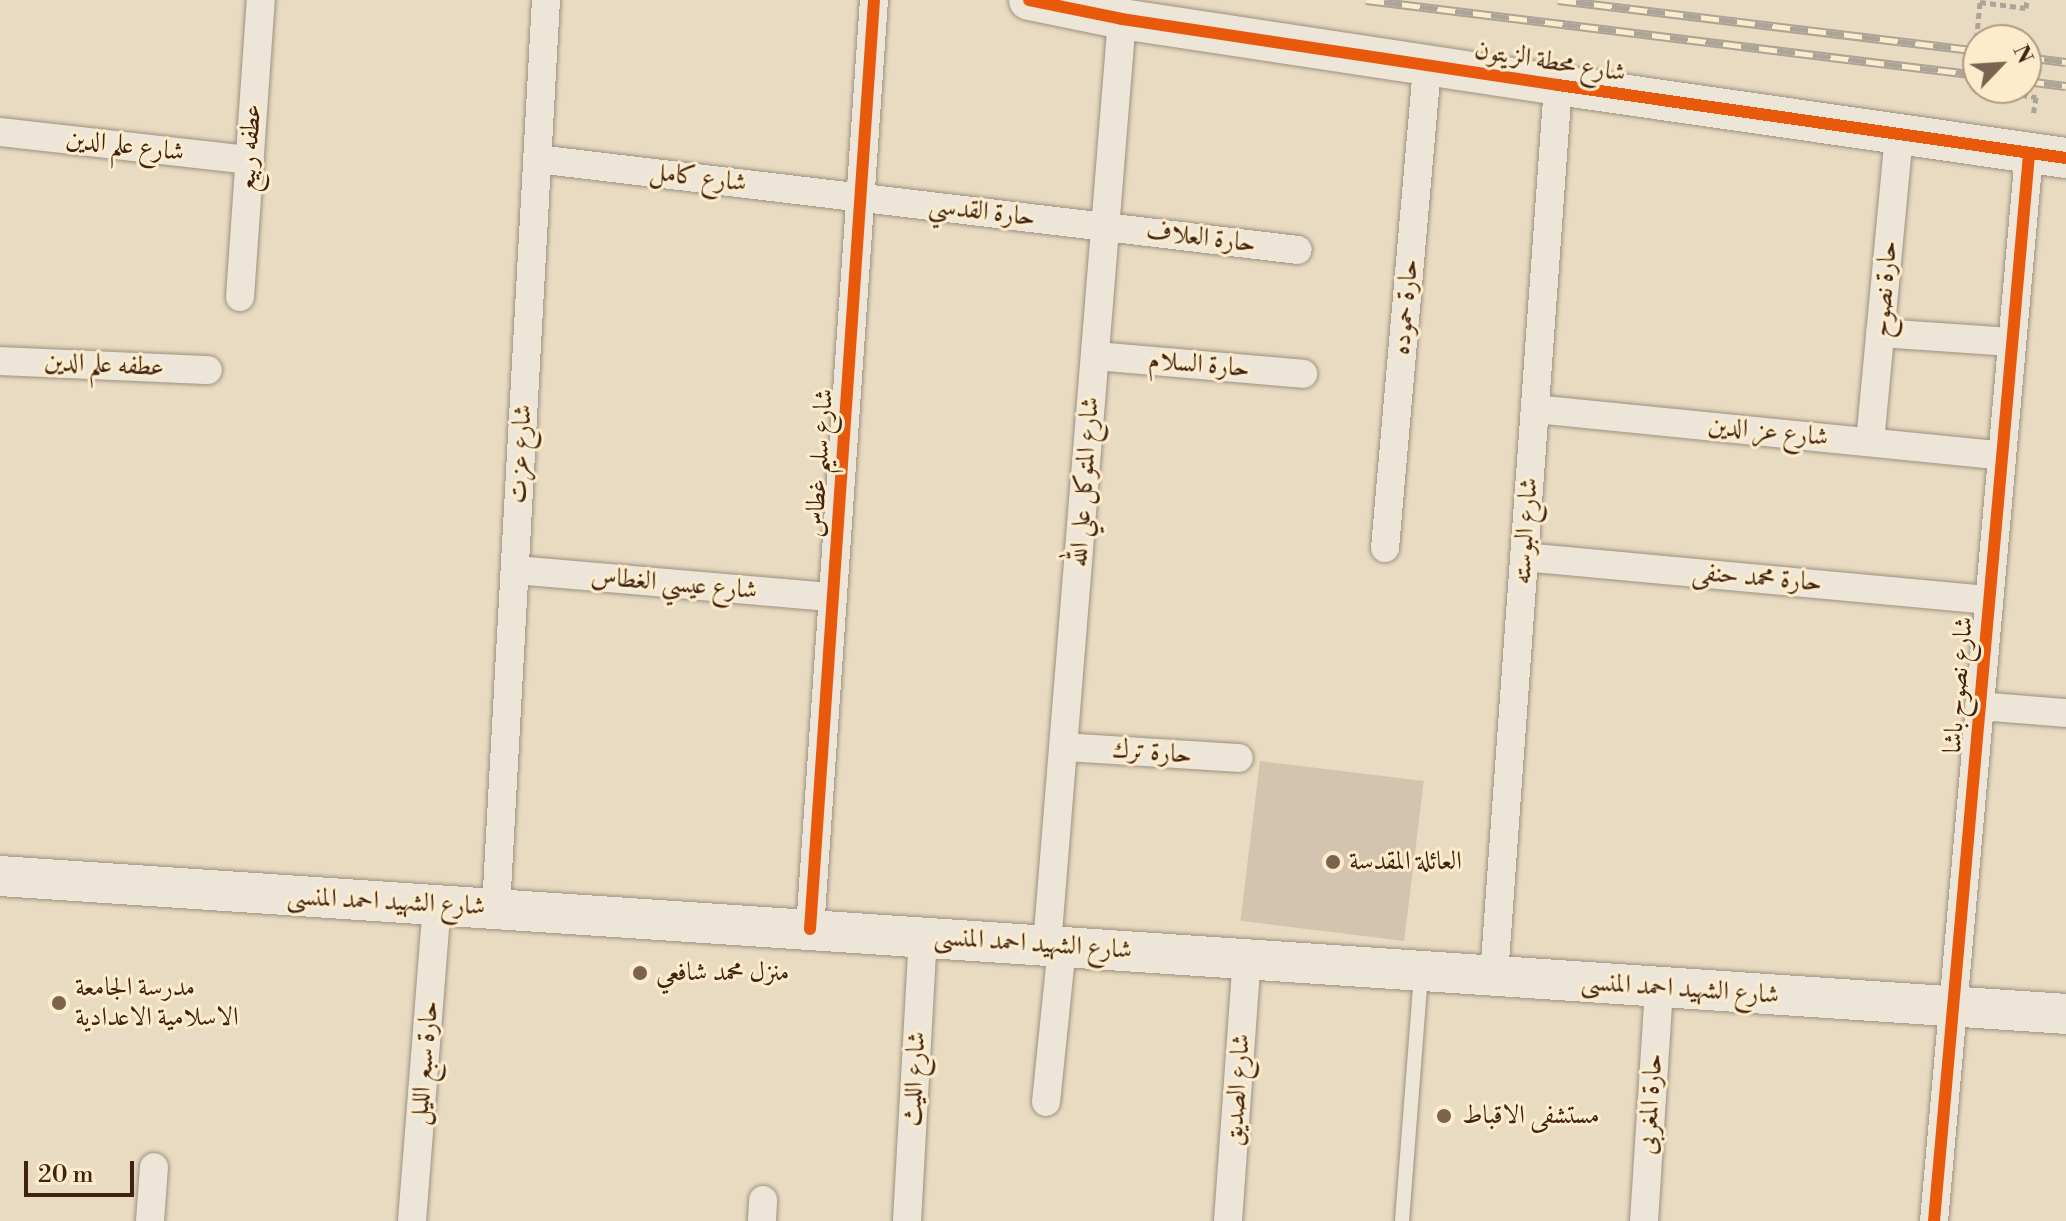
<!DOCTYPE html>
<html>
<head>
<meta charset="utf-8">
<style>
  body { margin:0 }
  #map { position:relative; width:2066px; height:1221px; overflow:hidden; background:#e9dbc1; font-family:"Libre Bodoni",Amiri,serif }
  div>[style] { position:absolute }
  .building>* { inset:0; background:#d3c3af; transform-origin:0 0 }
  .path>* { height:5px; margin-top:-2.5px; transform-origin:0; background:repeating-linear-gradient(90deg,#ada498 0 6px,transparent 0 10px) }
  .roads { filter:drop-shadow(0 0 2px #9d9180) drop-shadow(0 0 2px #9d9180) }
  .lane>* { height:14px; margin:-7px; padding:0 7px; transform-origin:7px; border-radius:7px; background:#ece5d8 }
  .street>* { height:28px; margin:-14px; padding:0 14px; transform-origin:14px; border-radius:14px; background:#ece5d8 }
  .secondary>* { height:40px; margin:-20px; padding:0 20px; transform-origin:20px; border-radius:20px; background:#ece5d8 }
  .rail>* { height:9px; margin-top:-4.5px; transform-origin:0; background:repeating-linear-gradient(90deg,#fceccc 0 18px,#ada498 0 36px); box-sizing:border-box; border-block:2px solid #ada498 }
  .path-bridge>* { height:5px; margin-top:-2.5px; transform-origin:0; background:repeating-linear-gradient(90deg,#ada498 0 6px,transparent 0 10px) }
  .cycleway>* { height:12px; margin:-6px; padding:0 6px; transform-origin:6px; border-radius:6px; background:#e8590c }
  .dots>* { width:22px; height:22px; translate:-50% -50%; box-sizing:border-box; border:4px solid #fceccc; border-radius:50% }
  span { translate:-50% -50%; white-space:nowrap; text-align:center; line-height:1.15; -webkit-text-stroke:6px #fceccc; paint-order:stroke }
  .street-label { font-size:26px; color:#412212 }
  .poi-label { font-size:26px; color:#412212 }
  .left { translate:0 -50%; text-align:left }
  .north { position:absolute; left:1962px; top:24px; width:80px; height:80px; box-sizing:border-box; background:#fceccc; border:2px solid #b19b82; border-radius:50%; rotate:65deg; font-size:22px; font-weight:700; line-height:32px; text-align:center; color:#412212 }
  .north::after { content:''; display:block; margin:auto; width:28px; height:36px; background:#7c634f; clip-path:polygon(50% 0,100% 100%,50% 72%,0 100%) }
  .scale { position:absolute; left:24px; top:1161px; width:110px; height:36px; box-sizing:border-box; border:4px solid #412212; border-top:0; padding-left:10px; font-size:24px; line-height:28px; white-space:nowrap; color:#412212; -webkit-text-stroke:6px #fceccc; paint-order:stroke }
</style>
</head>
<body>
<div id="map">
  <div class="building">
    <i style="left:1260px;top:761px;width:165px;height:161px;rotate:7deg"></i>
  </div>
  <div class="path">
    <i style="left:1980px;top:2px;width:46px;rotate:7.4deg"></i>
    <i style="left:2026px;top:8px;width:8px;rotate:-83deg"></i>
    <i style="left:1972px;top:88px;width:65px;rotate:8deg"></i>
    <i style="left:2036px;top:97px;width:20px;rotate:99deg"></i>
  </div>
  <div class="roads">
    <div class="lane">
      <i style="left:1402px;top:1221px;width:247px;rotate:-85.6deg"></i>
    </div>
    <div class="street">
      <i style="left:0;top:132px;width:251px;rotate:6.4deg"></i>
      <i style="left:537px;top:159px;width:766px;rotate:6.82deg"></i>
      <i style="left:240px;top:297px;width:298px;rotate:-86deg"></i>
      <i style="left:1880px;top:333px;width:132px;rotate:3.9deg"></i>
      <i style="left:1095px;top:356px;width:209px;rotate:4.9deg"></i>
      <i style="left:0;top:361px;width:208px;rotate:2.5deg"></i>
      <i style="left:1535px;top:409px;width:469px;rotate:5.7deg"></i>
      <i style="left:1870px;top:442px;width:308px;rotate:-84.6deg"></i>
      <i style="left:1385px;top:548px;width:485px;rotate:-85deg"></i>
      <i style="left:1524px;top:557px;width:467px;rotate:5.3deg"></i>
      <i style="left:515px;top:570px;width:319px;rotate:4.9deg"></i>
      <i style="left:1979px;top:706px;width:87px;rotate:4.6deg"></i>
      <i style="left:1064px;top:747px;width:175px;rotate:3.6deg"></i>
      <i style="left:496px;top:908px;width:909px;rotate:-86.85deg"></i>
      <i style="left:810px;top:929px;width:931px;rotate:-86.06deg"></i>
      <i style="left:1047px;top:945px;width:929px;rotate:-85.37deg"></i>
      <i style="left:1494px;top:976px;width:893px;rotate:-85.89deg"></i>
      <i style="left:1046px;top:1102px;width:157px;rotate:-84.1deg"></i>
      <i style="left:150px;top:1221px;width:54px;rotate:-85.8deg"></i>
      <i style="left:412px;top:1221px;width:316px;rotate:-85.5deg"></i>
      <i style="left:762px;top:1221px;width:21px;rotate:-87deg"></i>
      <i style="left:907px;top:1221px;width:285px;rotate:-86.8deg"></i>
      <i style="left:1228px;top:1221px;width:263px;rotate:-85.9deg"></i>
      <i style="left:1644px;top:1221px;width:233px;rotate:-86.3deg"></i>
      <i style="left:1934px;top:1221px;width:1071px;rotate:-84.91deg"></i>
    </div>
    <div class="secondary">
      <i style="left:1029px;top:0;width:95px;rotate:11.5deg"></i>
      <i style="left:1122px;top:19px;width:441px;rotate:8.6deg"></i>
      <i style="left:1558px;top:85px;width:513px;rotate:8.18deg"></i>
      <i style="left:0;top:876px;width:2071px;rotate:3.82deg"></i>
    </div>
  </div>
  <div class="rail">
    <i style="left:1366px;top:0;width:617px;rotate:6.99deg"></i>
    <i style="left:1558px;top:0;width:423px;rotate:6.9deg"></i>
    <i style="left:2026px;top:57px;width:40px;rotate:7.1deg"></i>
    <i style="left:2026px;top:81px;width:40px;rotate:7.1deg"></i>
  </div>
  <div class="path-bridge">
    <i style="left:1972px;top:88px;width:86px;rotate:-84.7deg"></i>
  </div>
  <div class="cycleway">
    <i style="left:1029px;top:0;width:95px;rotate:11.5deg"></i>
    <i style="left:1122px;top:19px;width:441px;rotate:8.6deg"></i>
    <i style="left:1558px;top:85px;width:513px;rotate:8.18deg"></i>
    <i style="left:810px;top:929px;width:931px;rotate:-86.06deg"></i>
    <i style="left:1934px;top:1221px;width:1071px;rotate:-84.91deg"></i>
  </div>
  <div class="dots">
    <i style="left:1333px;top:862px;background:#7c634f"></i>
    <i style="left:640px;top:973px;background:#7c634f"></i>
    <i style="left:59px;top:1003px;background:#7c634f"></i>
    <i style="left:1444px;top:1116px;background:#7c634f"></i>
  </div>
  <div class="street-label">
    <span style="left:1550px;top:62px;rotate:9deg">شارع محطة الزيتون</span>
    <span style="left:125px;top:146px;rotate:7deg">شارع علم الدين</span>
    <span style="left:250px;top:148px;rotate:-86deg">عطفه ربيع</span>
    <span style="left:698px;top:178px;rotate:7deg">شارع كامل</span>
    <span style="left:982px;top:212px;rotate:7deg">حارة القدسي</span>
    <span style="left:1201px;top:238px;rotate:7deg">حارة العلاف</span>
    <span style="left:1885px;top:289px;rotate:-85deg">حارة نصوح</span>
    <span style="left:1406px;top:307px;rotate:-85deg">حارة حموده</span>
    <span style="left:104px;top:365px;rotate:3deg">عطفه علم الدين</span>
    <span style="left:1199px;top:365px;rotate:5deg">حارة السلام</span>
    <span style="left:1768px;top:432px;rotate:6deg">شارع عز الدين</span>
    <span style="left:521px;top:454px;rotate:-87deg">شارع عزت</span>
    <span style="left:820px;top:463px;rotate:-86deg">شارع سليم غطاس</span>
    <span style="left:1085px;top:482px;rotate:-86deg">شارع المتوكل علي الله</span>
    <span style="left:1526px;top:531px;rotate:-86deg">شارع البوسته</span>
    <span style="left:1757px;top:578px;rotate:5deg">حارة محمد حنفى</span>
    <span style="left:674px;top:584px;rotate:5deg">شارع عيسي الغطاس</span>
    <span style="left:1959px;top:685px;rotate:-85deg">شارع نصوح باشا</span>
    <span style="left:1152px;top:753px;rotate:4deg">حارة ترك</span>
    <span style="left:386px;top:902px;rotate:3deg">شارع الشهيد احمد المنسى</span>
    <span style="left:1033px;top:944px;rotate:4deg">شارع الشهيد احمد المنسى</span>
    <span style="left:1680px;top:989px;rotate:4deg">شارع الشهيد احمد المنسى</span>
    <span style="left:425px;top:1063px;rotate:-85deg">حارة سبع الليل</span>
    <span style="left:915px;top:1079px;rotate:-87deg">شارع الليث</span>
    <span style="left:1238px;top:1090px;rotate:-86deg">شارع الصديق</span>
    <span style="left:1651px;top:1104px;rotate:-86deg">حارة المغربى</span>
  </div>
  <div class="poi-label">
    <span class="left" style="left:1349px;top:862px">العائلة المقدسة</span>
    <span class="left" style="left:656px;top:973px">منزل محمد شافعي</span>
    <span class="left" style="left:75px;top:1003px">مدرسة الجامعة<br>الاسلامية الاعدادية</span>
    <span class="left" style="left:1462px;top:1116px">مستشفى الاقباط</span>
  </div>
  <div class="north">N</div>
  <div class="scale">20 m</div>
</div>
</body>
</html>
